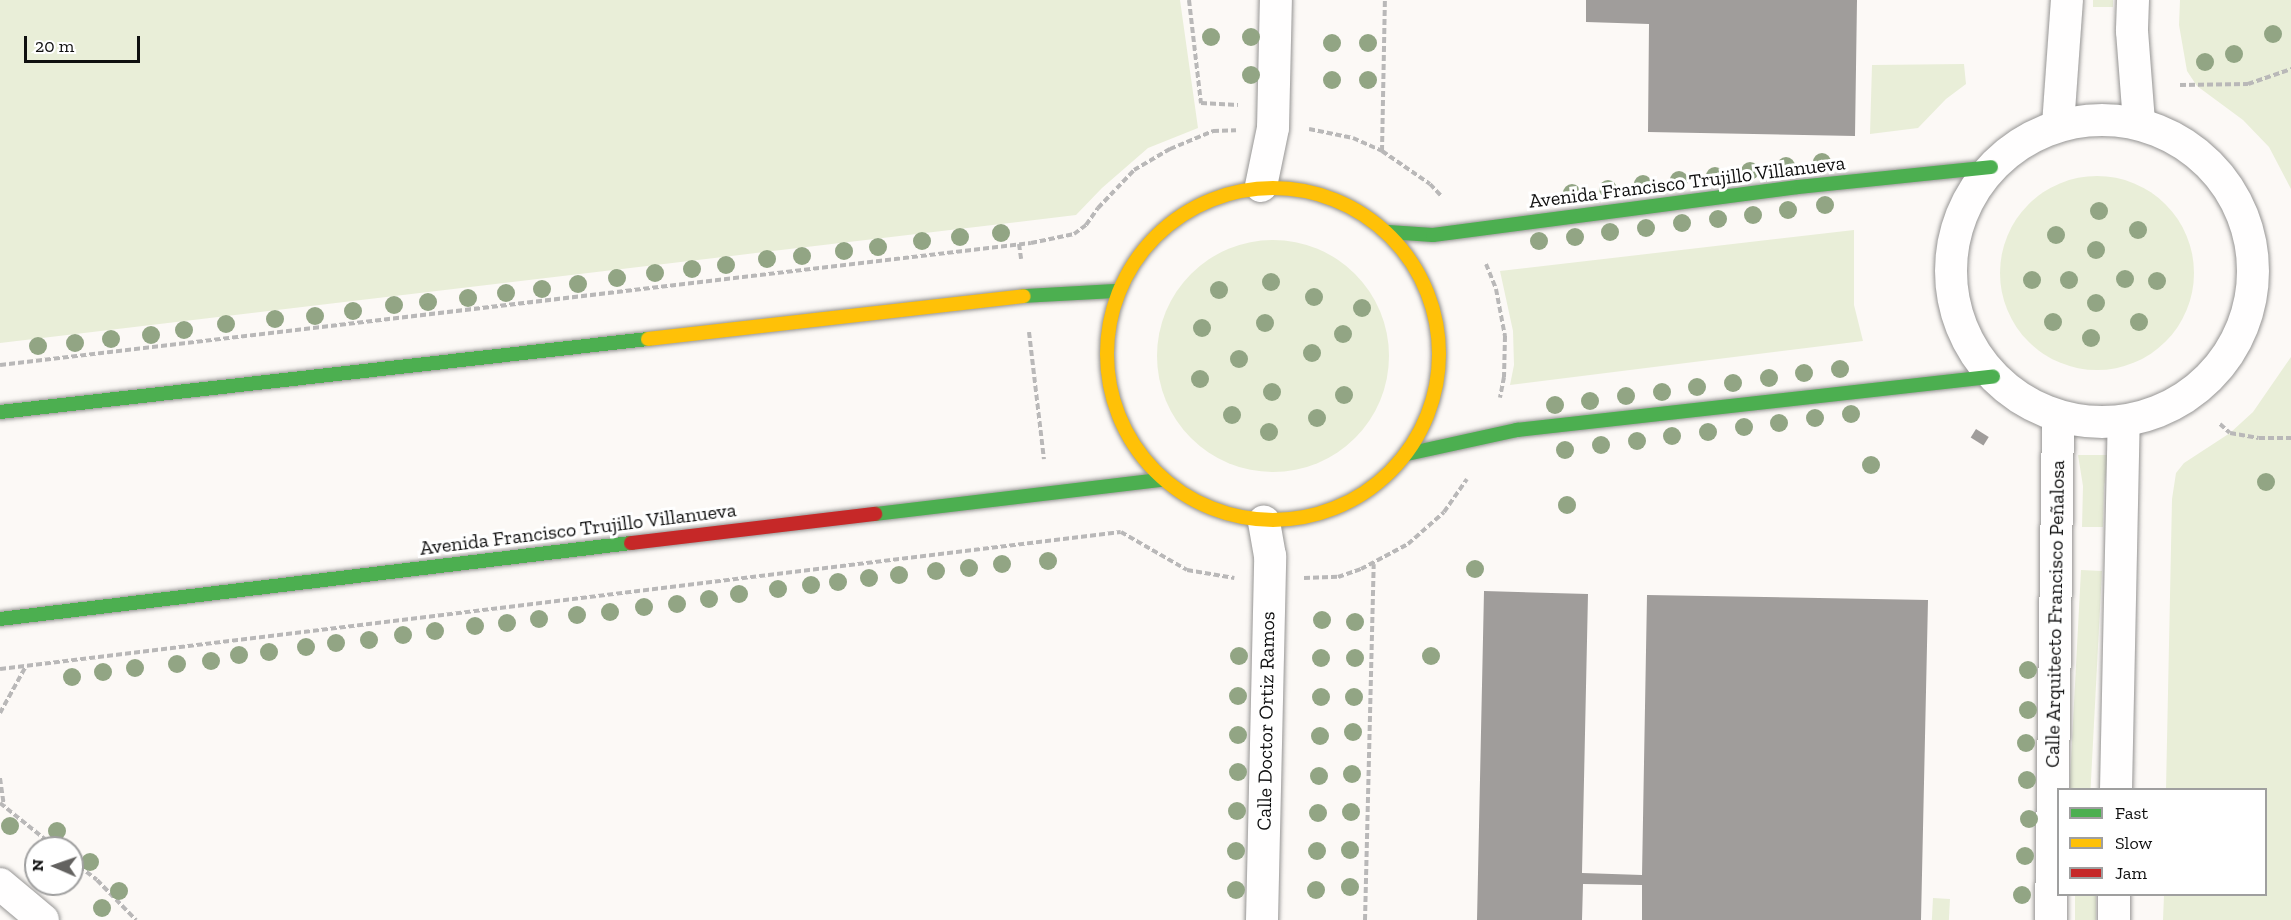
<!DOCTYPE html>
<html>
<head>
<meta charset="utf-8">
<style>
  body { margin:0 }
  #map { position:relative; width:2291px; height:920px; overflow:hidden; background:#fcf9f6; font-family:"Zilla Slab",serif }
  div>[style] { position:absolute }
  .green>* { inset:0; background:#e9eed8; transform-origin:0 0 }
  .round { border-radius:50% }
  .building>* { inset:0; background:#a09d9b; transform-origin:0 0 }
  .path>* { height:4px; margin-top:-2px; transform-origin:0; background:repeating-linear-gradient(90deg,#b9b8b8 0 6px,transparent 0 9px) }
  .roads { filter:drop-shadow(0 0 2px #969594) drop-shadow(0 0 2px #969594) }
  .street>* { height:32px; margin:-16px; padding:0 16px; transform-origin:16px; border-radius:16px; background:#fffefe }
  .street>.ring { margin:-16px; padding:0; box-sizing:content-box; background:none; border:32px solid #fffefe; border-radius:50% }
  .fast>* { height:14px; margin:-7px; padding:0 7px; transform-origin:7px; border-radius:7px; background:#4caf50 }
  .slow>* { height:14px; margin:-7px; padding:0 7px; transform-origin:7px; border-radius:7px; background:#ffc107 }
  .slow>.ring { margin:-7px; padding:0; box-sizing:content-box; background:none; border:14px solid #ffc107; border-radius:50% }
  .jam>* { height:14px; margin:-7px; padding:0 7px; transform-origin:7px; border-radius:7px; background:#c62828 }
  .trees>* { width:18px; height:18px; margin:-9px; border-radius:50%; background:#92a584 }
  span { translate:-50% -50%; white-space:nowrap; text-align:center; line-height:1.15; -webkit-text-stroke:6px #fff; paint-order:stroke }
  .street-label { font-size:20px; color:#101010 }
  .legend { position:absolute; left:2057px; top:788px; width:210px; height:108px; box-sizing:border-box; background:#fff; border:2px solid #9f9f9f; margin:0; padding:8px 10px; list-style:none; font-size:18px; color:#101010 }
  .legend li { display:flex; align-items:center; gap:12px; height:30px }
  .legend b { width:30px; border:2px solid #9f9f9f }
  .north { position:absolute; left:24px; top:836px; width:60px; height:60px; box-sizing:border-box; background:#fff; border:2px solid #9f9f9f; border-radius:50%; rotate:272deg; font-size:16px; font-weight:700; line-height:24px; text-align:center; color:#101010 }
  .north::after { content:''; display:block; margin:auto; width:21px; height:27px; background:#636260; clip-path:polygon(50% 0,100% 100%,50% 72%,0 100%) }
  .scale { position:absolute; left:24px; top:36px; width:116px; height:27px; box-sizing:border-box; border:3px solid #101010; border-top:0; padding-left:8px; font-size:18px; line-height:21px; white-space:nowrap; color:#101010; -webkit-text-stroke:4px #fff; paint-order:stroke }
</style>
</head>
<body>
<div id="map">
  <div class="green">
    <i style="clip-path:polygon(0 0,1180px 0,1198px 128px,1148px 148px,1102px 188px,1076px 215px,0 343px)"></i>
    <i style="left:2093px;top:0;width:20px;height:7px"></i>
    <i style="clip-path:polygon(2180px 0,2291px 0,2291px 189px,2269px 147px,2243px 120px,2197px 86px,2187px 71px,2179px 25px)"></i>
    <i style="clip-path:polygon(1964px 64px,1966px 84px,1946px 99px,1918px 128px,1870px 134px,1872px 65px)"></i>
    <i class="round" style="left:2000px;top:176px;width:194px;height:194px"></i>
    <i style="clip-path:polygon(1854px 230px,1854px 305px,1863px 341px,1510px 385px,1514px 365px,1513px 331px,1500px 271px)"></i>
    <i class="round" style="left:1157px;top:240px;width:232px;height:232px"></i>
    <i style="clip-path:polygon(2291px 357px,2291px 920px,2163px 920px,2164px 895px,2266px 894px,2266px 790px,2166px 789px,2172px 499px,2176px 473px,2184px 463px,2230px 433px,2253px 412px)"></i>
    <i style="clip-path:polygon(2078px 455px,2109px 455px,2104px 487px,2103px 527px,2082px 527px,2083px 486px)"></i>
    <i style="left:2081px;top:570px;width:21px;height:219px;rotate:3deg"></i>
    <i style="left:2075px;top:895px;width:21px;height:25px"></i>
    <i style="left:1933px;top:898px;width:17px;height:22px;rotate:3deg"></i>
  </div>
  <div class="building">
    <i style="clip-path:polygon(1586px 0,1857px 0,1855px 136px,1648px 132px,1649px 24px,1586px 22px)"></i>
    <i style="left:1976px;top:429px;width:15px;height:10px;rotate:32deg"></i>
    <i style="clip-path:polygon(1484px 591px,1588px 594px,1582px 873px,1642px 875px,1647px 595px,1928px 600px,1921px 920px,1642px 920px,1642px 885px,1583px 884px,1582px 920px,1477px 920px)"></i>
  </div>
  <div class="path">
    <i style="left:1189px;top:0;width:104px;rotate:83.4deg"></i>
    <i style="left:1201px;top:103px;width:37px;rotate:3deg"></i>
    <i style="left:2180px;top:85px;width:68px;rotate:-0.8deg"></i>
    <i style="left:2248px;top:84px;width:46px;rotate:-19.2deg"></i>
    <i style="left:1309px;top:129px;width:45px;rotate:11.6deg"></i>
    <i style="left:1353px;top:138px;width:32px;rotate:24deg"></i>
    <i style="left:1382px;top:151px;width:58px;rotate:34.5deg"></i>
    <i style="left:1430px;top:184px;width:16px;rotate:47deg"></i>
    <i style="left:1382px;top:151px;width:151px;rotate:-88.9deg"></i>
    <i style="left:1019px;top:244px;width:15px;rotate:82deg"></i>
    <i style="left:1486px;top:264px;width:27px;rotate:68deg"></i>
    <i style="left:1496px;top:289px;width:48px;rotate:79.2deg"></i>
    <i style="left:1505px;top:336px;width:41px;rotate:91.4deg"></i>
    <i style="left:1504px;top:377px;width:21px;rotate:101deg"></i>
    <i style="left:1029px;top:332px;width:128px;rotate:83.3deg"></i>
    <i style="left:0;top:365px;width:1038px;rotate:-6.75deg"></i>
    <i style="left:1031px;top:243px;width:44px;rotate:-11.8deg"></i>
    <i style="left:1074px;top:234px;width:15px;rotate:-37deg"></i>
    <i style="left:1086px;top:225px;width:21px;rotate:-55deg"></i>
    <i style="left:1098px;top:208px;width:52px;rotate:-46.5deg"></i>
    <i style="left:1134px;top:170px;width:42px;rotate:-30.3deg"></i>
    <i style="left:1170px;top:149px;width:47px;rotate:-22.7deg"></i>
    <i style="left:1213px;top:131px;width:23px;rotate:-2deg"></i>
    <i style="left:2220px;top:424px;width:13px;rotate:42deg"></i>
    <i style="left:2230px;top:433px;width:29px;rotate:10deg"></i>
    <i style="left:2259px;top:438px;width:32px"></i>
    <i style="left:1304px;top:578px;width:34px;rotate:-2deg"></i>
    <i style="left:1338px;top:577px;width:24px;rotate:-19deg"></i>
    <i style="left:1361px;top:569px;width:53px;rotate:-28deg"></i>
    <i style="left:1408px;top:544px;width:48px;rotate:-41.6deg"></i>
    <i style="left:1444px;top:512px;width:40px;rotate:-55.1deg"></i>
    <i style="left:0;top:669px;width:1129px;rotate:-6.97deg"></i>
    <i style="left:1121px;top:532px;width:76px;rotate:29.9deg"></i>
    <i style="left:1187px;top:570px;width:48px;rotate:9.7deg"></i>
    <i style="left:0;top:713px;width:54px;rotate:-61deg"></i>
    <i style="left:0;top:778px;width:27px;rotate:82deg"></i>
    <i style="left:0;top:803px;width:72px;rotate:38.8deg"></i>
    <i style="left:72px;top:861px;width:31px;rotate:37deg"></i>
    <i style="left:97px;top:880px;width:56px;rotate:45.7deg"></i>
    <i style="left:1365px;top:920px;width:356px;rotate:-88.6deg"></i>
  </div>
  <div class="roads">
    <div class="street">
      <i style="left:2133px;top:0;width:31px;rotate:92deg"></i>
      <i style="left:2132px;top:31px;width:92px;rotate:85.6deg"></i>
      <i class="ring" style="left:1951px;top:120px;width:270px;height:270px"></i>
      <i style="left:2058px;top:125px;width:125px;rotate:-85.9deg"></i>
      <i style="left:1261px;top:186px;width:59px;rotate:-78.3deg"></i>
      <i style="left:1273px;top:128px;width:128px;rotate:-88.7deg"></i>
      <i style="left:2116px;top:790px;width:368px;rotate:-88.8deg"></i>
      <i style="left:0;top:884px;width:56px;rotate:39.9deg"></i>
      <i style="left:1262px;top:920px;width:364px;rotate:-88.7deg"></i>
      <i style="left:1270px;top:556px;width:35px;rotate:-100deg"></i>
      <i style="left:2051px;top:920px;width:504px;rotate:-89.2deg"></i>
      <i style="left:2114px;top:920px;width:26px;rotate:-90deg"></i>
    </div>
    <div class="fast">
      <i style="left:1388px;top:232px;width:45px;rotate:3.8deg"></i>
      <i style="left:1433px;top:235px;width:368px;rotate:-7.5deg"></i>
      <i style="left:1798px;top:187px;width:194px;rotate:-5.9deg"></i>
      <i style="left:1024px;top:296px;width:93px;rotate:-3.1deg"></i>
      <i style="left:0;top:412px;width:652px;rotate:-6.43deg"></i>
      <i style="left:1407px;top:454px;width:113px;rotate:-12.3deg"></i>
      <i style="left:1517px;top:430px;width:479px;rotate:-6.4deg"></i>
      <i style="left:875px;top:514px;width:288px;rotate:-6.8deg"></i>
      <i style="left:0;top:619px;width:636px;rotate:-6.87deg"></i>
    </div>
    <div class="slow">
      <i class="ring" style="left:1107px;top:188px;width:318px;height:318px"></i>
      <i style="left:648px;top:339px;width:378px;rotate:-6.5deg"></i>
    </div>
    <div class="jam">
      <i style="left:631px;top:543px;width:246px;rotate:-6.8deg"></i>
    </div>
  </div>
  <div class="trees">
    <i style="left:2273px;top:34px"></i>
    <i style="left:1211px;top:37px"></i>
    <i style="left:1251px;top:37px"></i>
    <i style="left:1332px;top:43px"></i>
    <i style="left:1368px;top:43px"></i>
    <i style="left:2234px;top:54px"></i>
    <i style="left:2205px;top:62px"></i>
    <i style="left:1251px;top:75px"></i>
    <i style="left:1332px;top:80px"></i>
    <i style="left:1368px;top:80px"></i>
    <i style="left:1822px;top:162px"></i>
    <i style="left:1786px;top:166px"></i>
    <i style="left:1750px;top:171px"></i>
    <i style="left:1715px;top:176px"></i>
    <i style="left:1679px;top:180px"></i>
    <i style="left:1643px;top:184px"></i>
    <i style="left:1608px;top:189px"></i>
    <i style="left:1572px;top:193px"></i>
    <i style="left:1825px;top:205px"></i>
    <i style="left:1788px;top:210px"></i>
    <i style="left:2099px;top:211px"></i>
    <i style="left:1753px;top:215px"></i>
    <i style="left:1718px;top:219px"></i>
    <i style="left:1682px;top:223px"></i>
    <i style="left:1646px;top:228px"></i>
    <i style="left:2138px;top:230px"></i>
    <i style="left:1610px;top:232px"></i>
    <i style="left:1001px;top:233px"></i>
    <i style="left:2056px;top:235px"></i>
    <i style="left:960px;top:237px"></i>
    <i style="left:1575px;top:237px"></i>
    <i style="left:922px;top:241px"></i>
    <i style="left:1539px;top:241px"></i>
    <i style="left:878px;top:247px"></i>
    <i style="left:2096px;top:250px"></i>
    <i style="left:844px;top:251px"></i>
    <i style="left:802px;top:256px"></i>
    <i style="left:767px;top:259px"></i>
    <i style="left:726px;top:265px"></i>
    <i style="left:692px;top:269px"></i>
    <i style="left:655px;top:273px"></i>
    <i style="left:617px;top:278px"></i>
    <i style="left:2125px;top:279px"></i>
    <i style="left:2032px;top:280px"></i>
    <i style="left:2069px;top:280px"></i>
    <i style="left:2157px;top:281px"></i>
    <i style="left:1271px;top:282px"></i>
    <i style="left:578px;top:284px"></i>
    <i style="left:542px;top:289px"></i>
    <i style="left:1219px;top:290px"></i>
    <i style="left:506px;top:293px"></i>
    <i style="left:1314px;top:297px"></i>
    <i style="left:468px;top:298px"></i>
    <i style="left:428px;top:302px"></i>
    <i style="left:2096px;top:303px"></i>
    <i style="left:394px;top:305px"></i>
    <i style="left:1362px;top:308px"></i>
    <i style="left:353px;top:311px"></i>
    <i style="left:315px;top:316px"></i>
    <i style="left:275px;top:319px"></i>
    <i style="left:2053px;top:322px"></i>
    <i style="left:2139px;top:322px"></i>
    <i style="left:1265px;top:323px"></i>
    <i style="left:226px;top:324px"></i>
    <i style="left:1202px;top:328px"></i>
    <i style="left:184px;top:330px"></i>
    <i style="left:1343px;top:334px"></i>
    <i style="left:151px;top:335px"></i>
    <i style="left:2091px;top:338px"></i>
    <i style="left:111px;top:339px"></i>
    <i style="left:75px;top:343px"></i>
    <i style="left:38px;top:346px"></i>
    <i style="left:1312px;top:353px"></i>
    <i style="left:1239px;top:359px"></i>
    <i style="left:1840px;top:369px"></i>
    <i style="left:1804px;top:373px"></i>
    <i style="left:1769px;top:378px"></i>
    <i style="left:1200px;top:379px"></i>
    <i style="left:1733px;top:383px"></i>
    <i style="left:1697px;top:387px"></i>
    <i style="left:1272px;top:392px"></i>
    <i style="left:1662px;top:392px"></i>
    <i style="left:1344px;top:395px"></i>
    <i style="left:1626px;top:396px"></i>
    <i style="left:1590px;top:401px"></i>
    <i style="left:1555px;top:405px"></i>
    <i style="left:1851px;top:414px"></i>
    <i style="left:1232px;top:415px"></i>
    <i style="left:1317px;top:418px"></i>
    <i style="left:1815px;top:418px"></i>
    <i style="left:1779px;top:423px"></i>
    <i style="left:1744px;top:427px"></i>
    <i style="left:1269px;top:432px"></i>
    <i style="left:1708px;top:432px"></i>
    <i style="left:1672px;top:436px"></i>
    <i style="left:1637px;top:441px"></i>
    <i style="left:1601px;top:445px"></i>
    <i style="left:1565px;top:450px"></i>
    <i style="left:1871px;top:465px"></i>
    <i style="left:2266px;top:482px"></i>
    <i style="left:1567px;top:505px"></i>
    <i style="left:1048px;top:561px"></i>
    <i style="left:1002px;top:564px"></i>
    <i style="left:969px;top:568px"></i>
    <i style="left:1475px;top:569px"></i>
    <i style="left:936px;top:571px"></i>
    <i style="left:899px;top:575px"></i>
    <i style="left:869px;top:578px"></i>
    <i style="left:838px;top:582px"></i>
    <i style="left:811px;top:585px"></i>
    <i style="left:778px;top:589px"></i>
    <i style="left:739px;top:594px"></i>
    <i style="left:709px;top:599px"></i>
    <i style="left:677px;top:604px"></i>
    <i style="left:644px;top:607px"></i>
    <i style="left:610px;top:612px"></i>
    <i style="left:577px;top:615px"></i>
    <i style="left:539px;top:619px"></i>
    <i style="left:1322px;top:620px"></i>
    <i style="left:1355px;top:622px"></i>
    <i style="left:507px;top:623px"></i>
    <i style="left:475px;top:626px"></i>
    <i style="left:435px;top:631px"></i>
    <i style="left:403px;top:635px"></i>
    <i style="left:369px;top:640px"></i>
    <i style="left:336px;top:643px"></i>
    <i style="left:306px;top:647px"></i>
    <i style="left:269px;top:652px"></i>
    <i style="left:239px;top:655px"></i>
    <i style="left:1239px;top:656px"></i>
    <i style="left:1431px;top:656px"></i>
    <i style="left:1321px;top:658px"></i>
    <i style="left:1355px;top:658px"></i>
    <i style="left:211px;top:661px"></i>
    <i style="left:177px;top:664px"></i>
    <i style="left:135px;top:668px"></i>
    <i style="left:2028px;top:670px"></i>
    <i style="left:103px;top:672px"></i>
    <i style="left:72px;top:677px"></i>
    <i style="left:1238px;top:696px"></i>
    <i style="left:1321px;top:697px"></i>
    <i style="left:1354px;top:697px"></i>
    <i style="left:2028px;top:710px"></i>
    <i style="left:1353px;top:732px"></i>
    <i style="left:1238px;top:735px"></i>
    <i style="left:1320px;top:736px"></i>
    <i style="left:2026px;top:743px"></i>
    <i style="left:1238px;top:772px"></i>
    <i style="left:1352px;top:774px"></i>
    <i style="left:1319px;top:776px"></i>
    <i style="left:2027px;top:780px"></i>
    <i style="left:1237px;top:811px"></i>
    <i style="left:1351px;top:812px"></i>
    <i style="left:1318px;top:813px"></i>
    <i style="left:2029px;top:819px"></i>
    <i style="left:10px;top:826px"></i>
    <i style="left:57px;top:831px"></i>
    <i style="left:1350px;top:850px"></i>
    <i style="left:1236px;top:851px"></i>
    <i style="left:1317px;top:851px"></i>
    <i style="left:2025px;top:856px"></i>
    <i style="left:90px;top:862px"></i>
    <i style="left:1350px;top:887px"></i>
    <i style="left:1236px;top:890px"></i>
    <i style="left:1316px;top:890px"></i>
    <i style="left:119px;top:891px"></i>
    <i style="left:2022px;top:895px"></i>
    <i style="left:102px;top:908px"></i>
  </div>
  <div class="street-label">
    <span style="left:1687px;top:182px;rotate:-7deg">Avenida Francisco Trujillo Villanueva</span>
    <span style="left:578px;top:529px;rotate:-7deg">Avenida Francisco Trujillo Villanueva</span>
    <span style="left:2055px;top:614px;rotate:-89deg">Calle Arquitecto Francisco Peñalosa</span>
    <span style="left:1266px;top:721px;rotate:-89deg">Calle Doctor Ortiz Ramos</span>
  </div>
  <ul class="legend">
  <li><b style="height:8px;background:#4caf50"></b>Fast</li>
  <li><b style="height:8px;background:#ffc107"></b>Slow</li>
  <li><b style="height:8px;background:#c62828"></b>Jam</li>
  </ul>
  <div class="north">N</div>
  <div class="scale">20 m</div>
</div>
</body>
</html>
